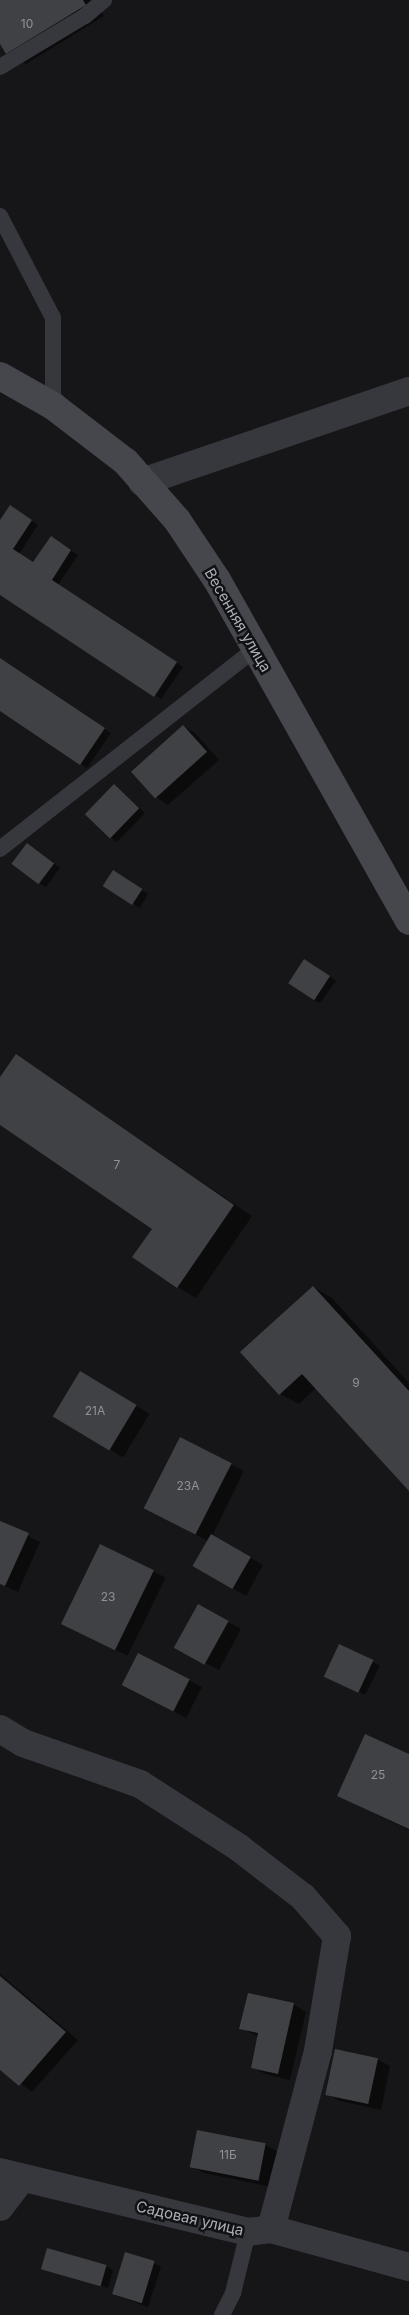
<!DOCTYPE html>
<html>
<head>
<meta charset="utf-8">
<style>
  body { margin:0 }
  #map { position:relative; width:409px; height:2315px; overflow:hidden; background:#161618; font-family:Inter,sans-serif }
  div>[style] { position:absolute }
  .shadow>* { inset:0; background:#0007; transform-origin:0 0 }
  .building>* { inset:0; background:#404145; transform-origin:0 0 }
  .lane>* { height:16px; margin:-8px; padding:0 8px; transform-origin:8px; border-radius:8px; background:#37383d }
  .street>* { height:28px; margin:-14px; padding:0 14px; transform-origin:14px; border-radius:14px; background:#37383d }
  .secondary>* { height:28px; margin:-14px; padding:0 14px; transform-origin:14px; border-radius:14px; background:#45474d }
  span { translate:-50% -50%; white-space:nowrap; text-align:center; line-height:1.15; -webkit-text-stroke:5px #111113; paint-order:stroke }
  .number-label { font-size:12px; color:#8e929b }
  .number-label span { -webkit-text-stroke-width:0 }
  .street-label { font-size:15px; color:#a8adb8 }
</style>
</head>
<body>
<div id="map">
  <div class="shadow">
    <i style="clip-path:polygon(0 0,94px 0,104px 16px,26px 64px,7px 53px,0 41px)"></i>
    <i style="clip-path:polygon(17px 510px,38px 525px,19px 554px,34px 564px,58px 542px,78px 555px,58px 585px,183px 667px,161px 699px,0 594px,0 522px)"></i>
    <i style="clip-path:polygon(0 659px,111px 733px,87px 768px,0 710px)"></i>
    <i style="clip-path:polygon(183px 726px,195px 733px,219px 760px,168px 805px,156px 797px)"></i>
    <i style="clip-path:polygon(114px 785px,145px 813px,117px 842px,111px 838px)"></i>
    <i style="clip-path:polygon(34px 848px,60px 868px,46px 887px,39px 883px)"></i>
    <i style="clip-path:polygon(120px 876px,148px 894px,140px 908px,104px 885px)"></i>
    <i style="clip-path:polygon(312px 964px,336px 981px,320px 1003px,313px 1000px)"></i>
    <i style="clip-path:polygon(17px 1056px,252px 1216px,196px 1298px,177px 1287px,154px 1229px,0 1123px,0 1080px)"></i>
    <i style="clip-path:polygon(313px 1287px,332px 1298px,409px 1383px,409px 1489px,316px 1388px,299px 1404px,280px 1394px)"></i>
    <i style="left:80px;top:1372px;width:81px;height:51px;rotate:31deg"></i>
    <i style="clip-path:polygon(180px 1439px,244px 1471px,212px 1536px,263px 1565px,246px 1596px,194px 1566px,208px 1541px,146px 1509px)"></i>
    <i style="clip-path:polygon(0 1522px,40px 1542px,18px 1592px,0 1584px)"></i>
    <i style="left:101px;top:1546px;width:72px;height:87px;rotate:26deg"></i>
    <i style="clip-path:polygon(228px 1622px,241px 1629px,219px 1670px,189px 1655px)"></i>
    <i style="clip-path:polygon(373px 1662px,380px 1666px,365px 1695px,332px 1679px)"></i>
    <i style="clip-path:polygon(189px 1680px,202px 1687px,186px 1718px,123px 1685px)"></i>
    <i style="clip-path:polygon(409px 1755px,409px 1830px,338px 1796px)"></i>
    <i style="clip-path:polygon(0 1974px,78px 2040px,32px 2092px,0 2068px)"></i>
    <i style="clip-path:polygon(293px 2004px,306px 2012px,290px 2080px,265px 2074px,252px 2067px,259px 2037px,241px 2028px)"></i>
    <i style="clip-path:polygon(377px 2059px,390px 2066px,381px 2110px,340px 2101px,327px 2094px)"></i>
    <i style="clip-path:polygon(266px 2145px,278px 2152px,271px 2187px,204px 2173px,191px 2166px)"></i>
    <i style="clip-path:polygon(154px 2263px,161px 2267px,148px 2307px,113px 2294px)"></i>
    <i style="clip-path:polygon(106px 2266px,113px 2270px,108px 2288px,43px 2268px)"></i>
  </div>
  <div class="building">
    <i style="clip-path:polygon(0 0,83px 0,86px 5px,6px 54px,0 44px)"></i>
    <i style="clip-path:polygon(10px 505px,32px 520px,13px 549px,33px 562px,51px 536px,71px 550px,52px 580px,177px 662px,154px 697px,0 595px,0 520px)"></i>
    <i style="clip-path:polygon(0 658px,105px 728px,80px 765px,0 711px)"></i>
    <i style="left:183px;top:725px;width:36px;height:70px;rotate:48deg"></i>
    <i style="left:114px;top:784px;width:35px;height:42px;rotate:44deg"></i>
    <i style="left:27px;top:843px;width:34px;height:26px;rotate:37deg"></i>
    <i style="left:113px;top:870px;width:35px;height:19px;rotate:33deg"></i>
    <i style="left:304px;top:959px;width:31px;height:29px;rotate:33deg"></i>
    <i style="clip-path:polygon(16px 1054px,234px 1205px,177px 1288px,132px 1257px,152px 1229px,0 1125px,0 1077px)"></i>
    <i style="clip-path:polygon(313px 1286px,409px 1391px,409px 1491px,302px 1374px,279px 1395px,240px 1352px)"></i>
    <i style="left:80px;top:1371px;width:66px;height:53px;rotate:31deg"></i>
    <i style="left:180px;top:1437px;width:58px;height:80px;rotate:27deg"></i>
    <i style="clip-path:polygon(0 1521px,29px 1533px,5px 1586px,0 1584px)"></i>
    <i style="left:211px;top:1534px;width:46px;height:37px;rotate:30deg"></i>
    <i style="left:100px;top:1544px;width:60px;height:89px;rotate:26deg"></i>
    <i style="left:198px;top:1604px;width:35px;height:50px;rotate:29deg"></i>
    <i style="left:339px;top:1644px;width:38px;height:36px;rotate:25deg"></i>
    <i style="left:138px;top:1653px;width:58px;height:36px;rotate:27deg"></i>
    <i style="clip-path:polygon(365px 1734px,409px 1754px,409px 1829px,337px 1796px)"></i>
    <i style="clip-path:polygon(0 1976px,66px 2032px,19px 2086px,0 2070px)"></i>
    <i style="clip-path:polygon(248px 1993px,294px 2003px,278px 2074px,251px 2068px,258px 2033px,239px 2029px)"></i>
    <i style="left:335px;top:2049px;width:44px;height:47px;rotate:12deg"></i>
    <i style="left:197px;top:2130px;width:70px;height:38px;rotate:11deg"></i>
    <i style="left:47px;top:2248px;width:62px;height:22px;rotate:16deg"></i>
    <i style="left:125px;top:2252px;width:31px;height:44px;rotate:17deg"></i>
  </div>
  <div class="lane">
    <i style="left:0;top:67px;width:99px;rotate:-31deg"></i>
    <i style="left:85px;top:16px;width:25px;rotate:-40deg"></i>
    <i style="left:0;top:216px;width:115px;rotate:62.5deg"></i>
    <i style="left:53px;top:318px;width:88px;rotate:90deg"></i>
    <i style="left:0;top:849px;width:324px;rotate:-38.1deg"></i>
    <i style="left:222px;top:2315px;width:25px;rotate:-63deg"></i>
    <i style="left:233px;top:2293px;width:63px;rotate:-76.2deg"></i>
  </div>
  <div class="street">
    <i style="left:142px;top:482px;width:282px;rotate:-18.8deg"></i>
    <i style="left:0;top:1729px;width:27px;rotate:31deg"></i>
    <i style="left:23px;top:1743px;width:124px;rotate:19.3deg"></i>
    <i style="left:140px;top:1784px;width:117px;rotate:32.7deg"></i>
    <i style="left:238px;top:1847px;width:82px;rotate:37.6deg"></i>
    <i style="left:303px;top:1897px;width:52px;rotate:48.9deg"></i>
    <i style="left:337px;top:1936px;width:117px;rotate:99.4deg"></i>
    <i style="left:318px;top:2051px;width:184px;rotate:104.8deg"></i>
    <i style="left:0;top:2172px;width:255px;rotate:13.6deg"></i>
    <i style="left:248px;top:2232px;width:23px;rotate:-7deg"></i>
    <i style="left:271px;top:2229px;width:143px;rotate:15.4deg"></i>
    <i style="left:0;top:2207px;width:36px;rotate:-53deg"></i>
  </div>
  <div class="secondary">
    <i style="left:0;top:376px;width:61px;rotate:29.5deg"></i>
    <i style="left:53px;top:406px;width:92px;rotate:37.5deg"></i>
    <i style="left:126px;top:462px;width:77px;rotate:48.7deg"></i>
    <i style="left:177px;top:520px;width:72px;rotate:56.3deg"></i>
    <i style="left:217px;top:580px;width:391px;rotate:60.6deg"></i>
  </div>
  <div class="number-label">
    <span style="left:27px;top:24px">10</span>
    <span style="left:117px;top:1165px">7</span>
    <span style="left:356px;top:1383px">9</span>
    <span style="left:95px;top:1411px">21А</span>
    <span style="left:188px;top:1486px">23А</span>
    <span style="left:108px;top:1597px">23</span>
    <span style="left:378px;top:1775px">25</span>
    <span style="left:228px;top:2155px">11Б</span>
  </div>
  <div class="street-label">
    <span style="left:238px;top:620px;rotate:60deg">Весенняя улица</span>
    <span style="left:190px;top:2218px;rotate:13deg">Садовая улица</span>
  </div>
</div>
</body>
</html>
